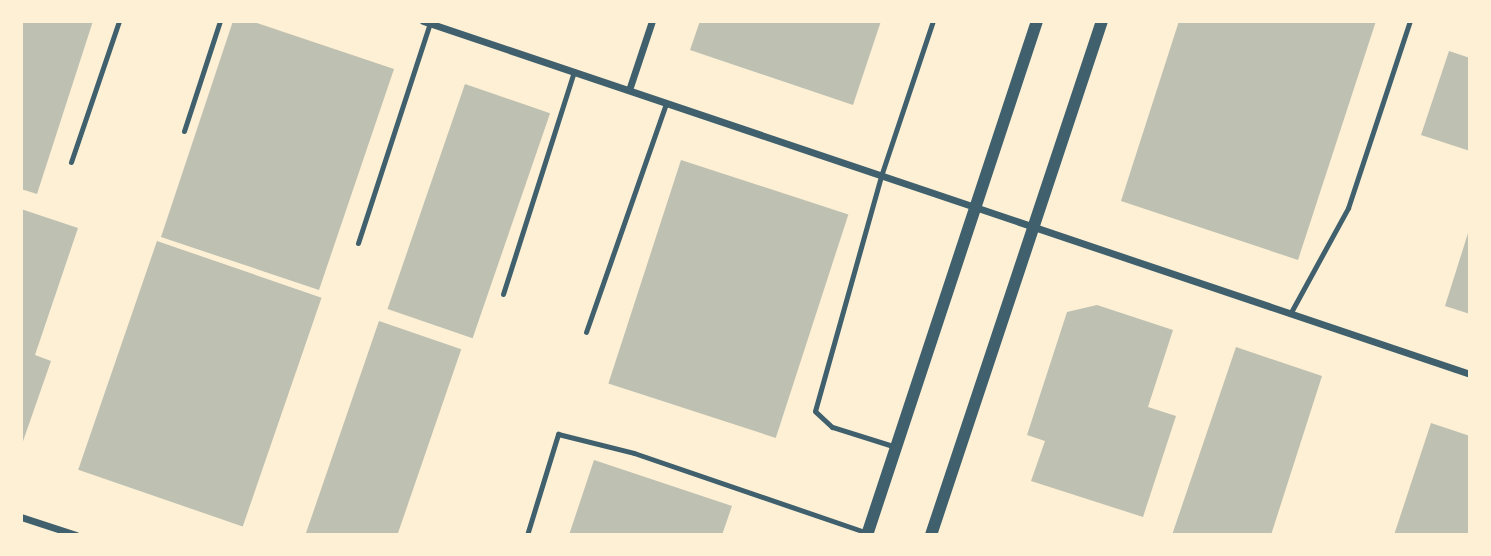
<!DOCTYPE html>
<html>
<head>
<meta charset="utf-8">
<style>
  body { margin:0 }
  #map { position:relative; width:1491px; height:556px; overflow:hidden; background:#fdf0d5; font-family:Ubuntu,sans-serif }
  div>[style] { position:absolute }
  .building>* { inset:0; background:#bec0b2; transform-origin:0 0 }
  .service>* { height:5px; margin:-2.5px; padding:0 2.5px; transform-origin:2.5px; border-radius:2.5px; background:#3f606c }
  .minor>* { height:7px; margin:-3.5px; padding:0 3.5px; transform-origin:3.5px; border-radius:3.5px; background:#3f606c }
  .tertiary>* { height:12px; margin:-6px; padding:0 6px; transform-origin:6px; border-radius:6px; background:#3f606c }
  span { translate:-50% -50%; white-space:nowrap; text-align:center; line-height:1.15; -webkit-text-stroke:6px #fdf0d5; paint-order:stroke }
  .frame { position:absolute; inset:0; border:23px solid #fdf0d5; pointer-events:none }
</style>
</head>
<body>
<div id="map">
  <div class="building">
    <i style="clip-path:polygon(21px 21px,93px 21px,37px 194px,21px 189px)"></i>
    <i style="clip-path:polygon(233px 21px,251px 21px,394px 69px,319px 290px,161px 237px)"></i>
    <i style="clip-path:polygon(700px 21px,881px 21px,853px 105px,690px 50px)"></i>
    <i style="clip-path:polygon(1179px 21px,1376px 21px,1298px 260px,1121px 201px)"></i>
    <i style="clip-path:polygon(1449px 51px,1470px 58px,1470px 151px,1421px 135px)"></i>
    <i style="left:465px;top:84px;width:90px;height:238px;rotate:19deg"></i>
    <i style="left:681px;top:160px;width:176px;height:235px;rotate:18deg"></i>
    <i style="clip-path:polygon(21px 209px,78px 228px,35px 355px,51px 361px,21px 447px)"></i>
    <i style="clip-path:polygon(1469px 230px,1470px 230px,1470px 314px,1445px 306px)"></i>
    <i style="left:157px;top:241px;width:174px;height:242px;rotate:19deg"></i>
    <i style="clip-path:polygon(1097px 305px,1173px 330px,1148px 407px,1176px 416px,1143px 517px,1031px 481px,1045px 441px,1027px 435px,1067px 312px)"></i>
    <i style="left:379px;top:321px;width:87px;height:225px;rotate:19deg"></i>
    <i style="clip-path:polygon(1236px 347px,1322px 376px,1271px 535px,1172px 535px)"></i>
    <i style="clip-path:polygon(1431px 423px,1470px 436px,1470px 535px,1394px 535px)"></i>
    <i style="clip-path:polygon(594px 460px,732px 506px,722px 535px,569px 535px)"></i>
  </div>
  <div class="service">
    <i style="left:184px;top:131px;width:116px;rotate:-71.9deg"></i>
    <i style="left:71px;top:162px;width:149px;rotate:-71.2deg"></i>
    <i style="left:358px;top:243px;width:231px;rotate:-71.9deg"></i>
    <i style="left:503px;top:294px;width:234px;rotate:-72.3deg"></i>
    <i style="left:1290px;top:314px;width:121px;rotate:-61.3deg"></i>
    <i style="left:1348px;top:208px;width:197px;rotate:-71.7deg"></i>
    <i style="left:586px;top:332px;width:243px;rotate:-70.7deg"></i>
    <i style="left:896px;top:447px;width:67px;rotate:-162.6deg"></i>
    <i style="left:832px;top:427px;width:23px;rotate:-137deg"></i>
    <i style="left:815px;top:411px;width:244px;rotate:-74.3deg"></i>
    <i style="left:881px;top:176px;width:163px;rotate:-71.5deg"></i>
    <i style="left:527px;top:535px;width:106px;rotate:-72.9deg"></i>
    <i style="left:558px;top:434px;width:78px;rotate:14deg"></i>
    <i style="left:634px;top:453px;width:247px;rotate:18.9deg"></i>
  </div>
  <div class="minor">
    <i style="left:423px;top:21px;width:1105px;rotate:18.63deg"></i>
    <i style="left:629px;top:90px;width:73px;rotate:-71.6deg"></i>
    <i style="left:21px;top:517px;width:58px;rotate:18.1deg"></i>
  </div>
  <div class="tertiary">
    <i style="left:867px;top:535px;width:541px;rotate:-71.7deg"></i>
    <i style="left:931px;top:535px;width:542px;rotate:-71.6deg"></i>
  </div>
  <div class="frame"></div>
</div>
</body>
</html>
